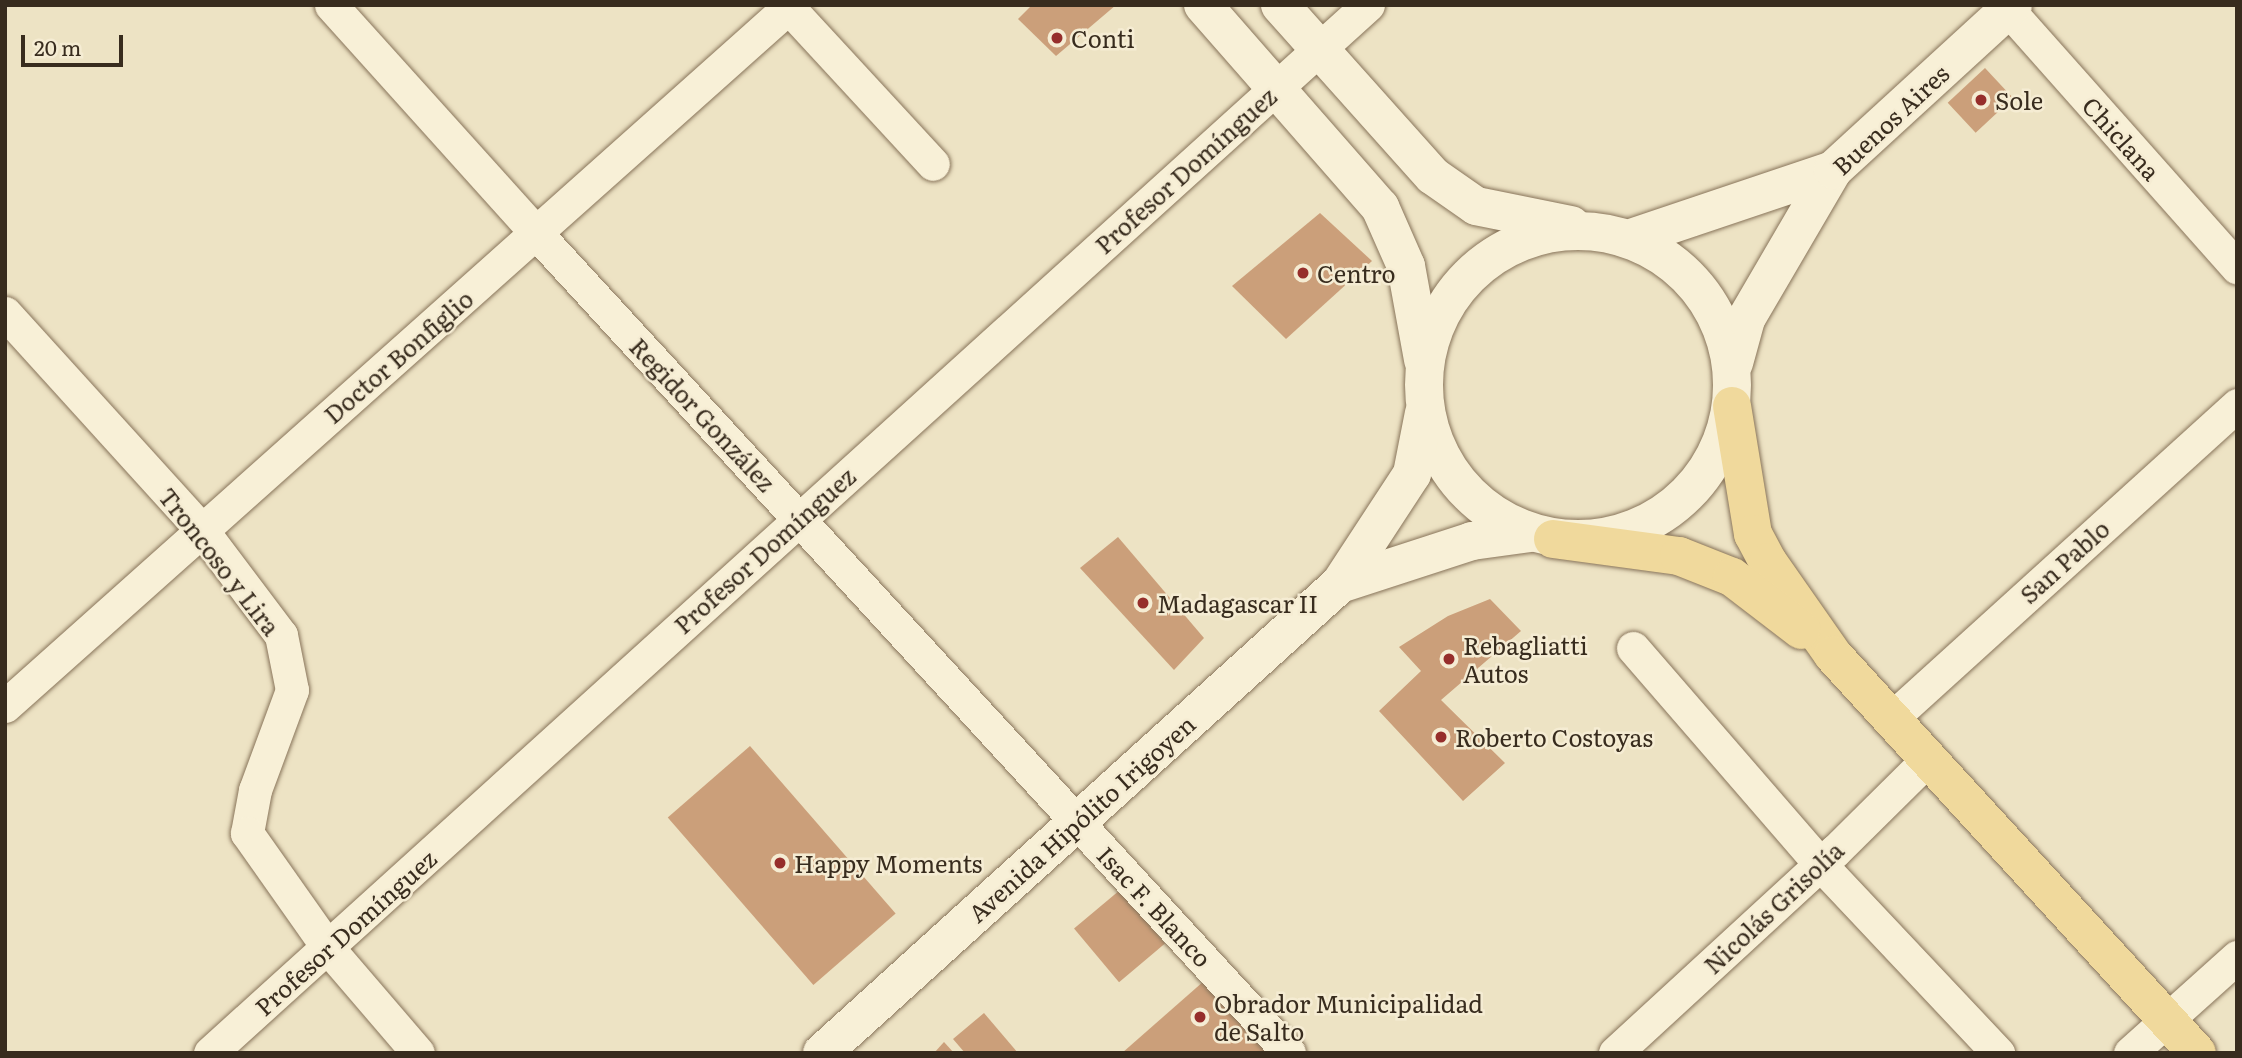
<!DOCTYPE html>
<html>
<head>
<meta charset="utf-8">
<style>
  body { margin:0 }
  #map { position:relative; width:2242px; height:1058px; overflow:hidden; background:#ede3c4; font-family:Literata,serif }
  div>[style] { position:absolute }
  .building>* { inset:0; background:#cb9f7a; transform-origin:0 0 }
  .roads { filter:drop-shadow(0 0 2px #88745a) drop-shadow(0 0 2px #88745a) }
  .street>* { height:33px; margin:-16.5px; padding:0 16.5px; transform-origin:16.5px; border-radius:16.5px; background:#f8f0d7 }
  .secondary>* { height:38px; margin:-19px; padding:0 19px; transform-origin:19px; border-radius:19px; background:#f8f0d7 }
  .secondary>.ring { margin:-19px; padding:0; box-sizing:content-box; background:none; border:38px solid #f8f0d7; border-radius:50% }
  .primary>* { height:38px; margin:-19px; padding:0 19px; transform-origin:19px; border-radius:19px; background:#f0d99c }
  .dots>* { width:19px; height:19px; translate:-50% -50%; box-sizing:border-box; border:4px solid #f5ecd3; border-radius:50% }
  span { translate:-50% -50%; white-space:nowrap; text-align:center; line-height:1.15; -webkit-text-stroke:5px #f5ecd3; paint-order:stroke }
  .poi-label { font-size:24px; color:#382c1e }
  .left { translate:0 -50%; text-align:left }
  .street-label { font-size:24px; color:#382c1e }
  .frame { position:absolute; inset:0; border:7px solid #382c1e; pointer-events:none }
  .scale { position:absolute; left:21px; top:35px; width:102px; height:32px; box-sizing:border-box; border:4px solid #382c1e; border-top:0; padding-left:9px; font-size:21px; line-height:24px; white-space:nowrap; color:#382c1e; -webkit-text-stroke:5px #f5ecd3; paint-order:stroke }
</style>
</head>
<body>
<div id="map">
  <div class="building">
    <i style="clip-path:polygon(1032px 5px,1116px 5px,1056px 56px,1018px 19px)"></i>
    <i style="left:1985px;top:68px;width:41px;height:51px;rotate:47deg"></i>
    <i style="clip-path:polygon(1320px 213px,1372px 261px,1286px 339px,1232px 286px)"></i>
    <i style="clip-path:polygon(1118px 537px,1204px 638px,1174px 670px,1080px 568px)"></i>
    <i style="clip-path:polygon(1490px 599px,1521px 631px,1441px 700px,1505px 763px,1463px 801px,1379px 711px,1421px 671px,1399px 647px,1448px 616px)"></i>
    <i style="left:750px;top:746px;width:222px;height:109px;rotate:49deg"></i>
    <i style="left:1120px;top:890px;width:70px;height:60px;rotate:50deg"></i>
    <i style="clip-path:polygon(1204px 981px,1269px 1053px,1122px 1053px)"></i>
    <i style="clip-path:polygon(984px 1013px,1018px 1053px,965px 1053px,953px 1039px)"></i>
    <i style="clip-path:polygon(944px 1042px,954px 1053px,934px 1053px)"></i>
  </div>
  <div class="roads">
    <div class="street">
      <i style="left:331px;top:5px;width:308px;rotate:48deg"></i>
      <i style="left:537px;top:234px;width:1112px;rotate:47.44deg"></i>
      <i style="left:2004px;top:5px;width:351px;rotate:48.4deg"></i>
      <i style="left:789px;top:8px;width:212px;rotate:47.3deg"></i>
      <i style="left:5px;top:313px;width:292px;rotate:47.8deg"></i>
      <i style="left:201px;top:529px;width:133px;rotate:53deg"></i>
      <i style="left:281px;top:635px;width:56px;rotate:78.7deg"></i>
      <i style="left:292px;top:690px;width:107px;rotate:110.3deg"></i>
      <i style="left:255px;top:790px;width:44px;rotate:100.5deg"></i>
      <i style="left:247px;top:833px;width:141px;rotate:54.8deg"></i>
      <i style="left:328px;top:948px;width:138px;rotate:49.4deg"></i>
      <i style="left:1633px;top:648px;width:286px;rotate:49.1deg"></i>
      <i style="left:1820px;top:864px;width:260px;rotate:46.7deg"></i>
      <i style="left:5px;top:706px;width:1053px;rotate:-41.73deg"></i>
      <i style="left:1892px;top:718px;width:466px;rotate:-42.2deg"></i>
      <i style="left:210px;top:1053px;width:1562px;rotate:-42.15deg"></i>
      <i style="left:1615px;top:1053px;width:299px;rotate:-42.6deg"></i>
      <i style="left:1835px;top:851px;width:132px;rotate:-44.7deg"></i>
      <i style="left:2130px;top:1053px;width:144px;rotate:-41.9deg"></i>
    </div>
    <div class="secondary">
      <i style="left:1203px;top:5px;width:269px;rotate:48.8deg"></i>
      <i style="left:1380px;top:207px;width:64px;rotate:66.2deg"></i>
      <i style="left:1406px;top:266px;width:96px;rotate:79.7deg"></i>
      <i style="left:1280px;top:5px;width:229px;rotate:48.2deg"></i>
      <i style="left:1433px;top:176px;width:52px;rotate:34.9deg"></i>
      <i style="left:1476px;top:206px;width:97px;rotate:11.3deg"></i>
      <i class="ring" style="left:1424px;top:231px;width:270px;height:270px"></i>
      <i style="left:1634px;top:237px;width:210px;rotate:-18.6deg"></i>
      <i style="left:1734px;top:363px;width:46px;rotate:-74.7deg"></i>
      <i style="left:1746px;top:319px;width:173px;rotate:-59.7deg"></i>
      <i style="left:1833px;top:170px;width:244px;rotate:-42.5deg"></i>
      <i style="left:1340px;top:584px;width:139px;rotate:-18deg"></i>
      <i style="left:1472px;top:541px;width:59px;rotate:-7.9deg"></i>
      <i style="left:822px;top:1053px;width:699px;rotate:-42.16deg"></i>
      <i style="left:1340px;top:584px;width:131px;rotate:-56.8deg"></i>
      <i style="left:1412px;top:474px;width:62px;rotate:-78.9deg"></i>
    </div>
    <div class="primary">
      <i style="left:1732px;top:406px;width:130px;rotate:80.7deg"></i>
      <i style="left:1753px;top:534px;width:32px;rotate:62deg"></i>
      <i style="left:1768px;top:562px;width:113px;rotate:55deg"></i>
      <i style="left:1833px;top:655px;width:539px;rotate:47.55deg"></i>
      <i style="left:1553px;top:539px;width:127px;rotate:7.7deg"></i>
      <i style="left:1679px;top:556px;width:57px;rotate:21.6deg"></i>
      <i style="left:1732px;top:577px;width:87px;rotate:37.5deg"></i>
    </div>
  </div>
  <div class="dots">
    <i style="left:1057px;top:38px;background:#962e2b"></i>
    <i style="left:1981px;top:100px;background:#962e2b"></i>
    <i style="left:1303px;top:273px;background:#962e2b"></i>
    <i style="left:1143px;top:603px;background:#962e2b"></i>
    <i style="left:1449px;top:659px;background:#962e2b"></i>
    <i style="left:1441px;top:737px;background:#962e2b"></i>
    <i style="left:780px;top:863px;background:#962e2b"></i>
    <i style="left:1200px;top:1017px;background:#962e2b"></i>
  </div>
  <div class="poi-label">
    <span class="left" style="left:1071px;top:38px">Conti</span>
    <span class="left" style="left:1995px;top:100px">Sole</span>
    <span class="left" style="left:1317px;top:273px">Centro</span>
    <span class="left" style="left:1157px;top:603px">Madagascar II</span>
    <span class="left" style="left:1463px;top:659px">Rebagliatti<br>Autos</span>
    <span class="left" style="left:1455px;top:737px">Roberto Costoyas</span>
    <span class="left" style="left:794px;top:863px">Happy Moments</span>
    <span class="left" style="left:1214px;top:1017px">Obrador Municipalidad<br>de Salto</span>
  </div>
  <div class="street-label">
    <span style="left:1890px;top:119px;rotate:-43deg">Buenos Aires</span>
    <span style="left:2122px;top:138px;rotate:48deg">Chiclana</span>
    <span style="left:1185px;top:170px;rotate:-42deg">Profesor Domínguez</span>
    <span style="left:398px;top:356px;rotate:-41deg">Doctor Bonfiglio</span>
    <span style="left:703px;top:414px;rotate:47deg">Regidor González</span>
    <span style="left:764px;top:550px;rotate:-42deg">Profesor Domínguez</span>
    <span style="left:220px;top:561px;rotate:52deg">Troncoso y Lira</span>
    <span style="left:2064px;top:561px;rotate:-42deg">San Pablo</span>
    <span style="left:1081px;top:818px;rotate:-42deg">Avenida Hipólito Irigoyen</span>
    <span style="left:1155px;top:906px;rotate:47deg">Isac F. Blanco</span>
    <span style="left:1773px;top:907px;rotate:-43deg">Nicolás Grisolía</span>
    <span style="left:345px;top:932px;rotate:-42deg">Profesor Domínguez</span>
  </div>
  <div class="frame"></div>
  <div class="scale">20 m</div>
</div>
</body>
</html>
